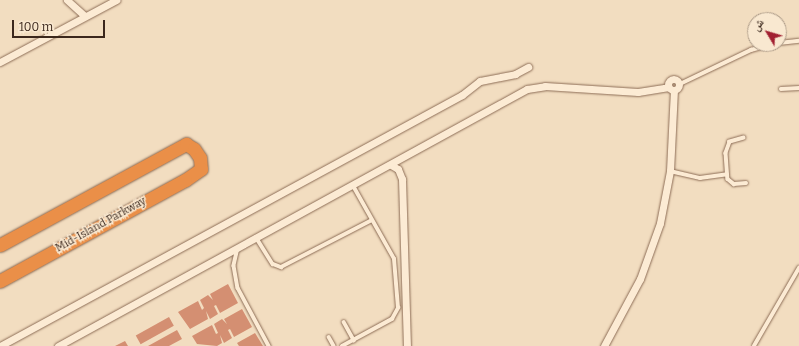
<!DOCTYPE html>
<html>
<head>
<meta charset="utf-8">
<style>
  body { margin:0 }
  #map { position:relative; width:799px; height:346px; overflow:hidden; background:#f2ddc0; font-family:Bitter,"Noto Naskh Arabic",serif }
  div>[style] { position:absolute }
  .building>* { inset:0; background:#d48f72; transform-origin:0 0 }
  .roads { filter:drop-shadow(0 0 1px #8d6d56) drop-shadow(0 0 1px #8d6d56) }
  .service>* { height:3.5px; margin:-1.75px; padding:0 1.75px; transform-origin:1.75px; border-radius:1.75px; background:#fcebd4 }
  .minor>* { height:7px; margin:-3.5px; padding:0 3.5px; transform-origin:3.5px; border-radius:3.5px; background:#fcebd4 }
  .minor>.ring { margin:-3.5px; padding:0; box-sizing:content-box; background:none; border:7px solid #fcebd4; border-radius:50% }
  .motorway>* { height:13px; margin:-6.5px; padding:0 6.5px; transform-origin:6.5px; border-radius:6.5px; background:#ea8f48 }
  span { translate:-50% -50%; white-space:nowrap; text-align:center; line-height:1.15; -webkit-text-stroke:3px #f9e8d0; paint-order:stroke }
  .street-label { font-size:11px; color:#3b271c }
  .north { position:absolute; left:747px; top:12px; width:40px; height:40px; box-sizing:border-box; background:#f9e8d0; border:1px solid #ad9b88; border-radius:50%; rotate:308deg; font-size:11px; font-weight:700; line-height:16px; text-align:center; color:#3b271c }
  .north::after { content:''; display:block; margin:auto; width:14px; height:18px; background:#a22031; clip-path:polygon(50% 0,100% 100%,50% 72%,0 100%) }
  .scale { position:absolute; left:12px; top:20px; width:93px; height:18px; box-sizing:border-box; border:2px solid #3b271c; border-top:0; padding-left:5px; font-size:12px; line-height:14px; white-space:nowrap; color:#3b271c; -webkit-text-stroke:3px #f9e8d0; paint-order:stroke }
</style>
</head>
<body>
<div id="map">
  <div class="building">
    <i style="clip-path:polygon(228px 284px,238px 303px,220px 313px,216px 305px,214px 306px,218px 314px,210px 319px,206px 311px,208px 319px,190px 329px,178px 312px,198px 301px,202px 310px,204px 308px,200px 300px,208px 295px,213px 300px,210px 294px)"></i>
    <i style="clip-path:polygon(242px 309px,252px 327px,234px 337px,230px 329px,228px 330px,232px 338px,224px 343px,220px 335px,222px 343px,217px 346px,197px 344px,192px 336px,212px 325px,216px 334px,218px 333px,214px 324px,222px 319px,227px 324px,224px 319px)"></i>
    <i style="left:169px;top:317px;width:10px;height:38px;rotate:61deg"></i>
    <i style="clip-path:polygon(177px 330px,182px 339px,169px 346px,148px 346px)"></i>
    <i style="clip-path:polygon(255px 333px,263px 346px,239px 346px,237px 343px)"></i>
    <i style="clip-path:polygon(125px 341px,128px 346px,115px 346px)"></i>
  </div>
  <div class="roads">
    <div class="service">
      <i style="left:779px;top:43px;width:20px;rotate:-6deg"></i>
      <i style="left:680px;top:84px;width:79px;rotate:-25.6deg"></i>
      <i style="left:751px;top:50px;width:23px;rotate:-15deg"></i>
      <i style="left:781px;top:89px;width:18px;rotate:-3deg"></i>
      <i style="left:744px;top:138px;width:15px;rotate:164deg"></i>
      <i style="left:730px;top:142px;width:12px;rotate:110deg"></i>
      <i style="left:726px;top:153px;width:26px;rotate:86deg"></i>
      <i style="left:728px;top:179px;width:8px;rotate:40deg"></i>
      <i style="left:734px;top:184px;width:12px;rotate:-5deg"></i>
      <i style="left:670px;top:171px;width:31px;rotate:13deg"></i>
      <i style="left:700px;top:178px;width:27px;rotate:-8deg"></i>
      <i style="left:256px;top:237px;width:32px;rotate:58deg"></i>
      <i style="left:273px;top:264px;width:9px;rotate:21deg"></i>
      <i style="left:281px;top:267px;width:102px;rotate:-27.3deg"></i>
      <i style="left:238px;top:248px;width:18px;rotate:103deg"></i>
      <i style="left:234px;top:266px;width:22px;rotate:80deg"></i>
      <i style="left:238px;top:288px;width:66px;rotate:61.9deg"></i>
      <i style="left:344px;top:322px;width:21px;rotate:61deg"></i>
      <i style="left:329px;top:337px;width:10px;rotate:61deg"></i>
      <i style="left:342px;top:346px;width:57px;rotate:-28.4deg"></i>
      <i style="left:392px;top:319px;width:13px;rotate:-61deg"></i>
      <i style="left:398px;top:308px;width:49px;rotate:-94.7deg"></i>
      <i style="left:394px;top:259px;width:84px;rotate:-119.3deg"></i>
      <i style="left:754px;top:346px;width:90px;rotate:-60deg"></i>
    </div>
    <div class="minor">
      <i style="left:67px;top:0;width:24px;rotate:42deg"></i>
      <i style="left:0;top:62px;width:132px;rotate:-28.1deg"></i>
      <i class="ring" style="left:668.5px;top:79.5px;width:4px;height:4px"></i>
      <i style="left:391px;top:165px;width:8px;rotate:30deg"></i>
      <i style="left:398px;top:169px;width:11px;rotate:68deg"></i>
      <i style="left:402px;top:179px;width:167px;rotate:88.3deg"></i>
      <i style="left:0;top:346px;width:526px;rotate:-28.51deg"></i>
      <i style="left:462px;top:95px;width:23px;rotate:-38deg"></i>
      <i style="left:480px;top:81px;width:36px;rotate:-11deg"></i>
      <i style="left:515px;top:74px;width:15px;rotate:-28deg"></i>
      <i style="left:58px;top:346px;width:535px;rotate:-28.72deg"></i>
      <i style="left:527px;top:89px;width:18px;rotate:-9deg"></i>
      <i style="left:545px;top:86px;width:93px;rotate:3.7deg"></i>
      <i style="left:638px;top:92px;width:31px;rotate:-9deg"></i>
      <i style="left:604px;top:346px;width:76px;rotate:-61.8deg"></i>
      <i style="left:640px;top:279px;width:59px;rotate:-70.3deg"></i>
      <i style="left:660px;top:223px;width:53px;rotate:-79.1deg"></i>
      <i style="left:670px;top:171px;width:81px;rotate:-87.2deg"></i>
    </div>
    <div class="motorway">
      <i style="left:0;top:245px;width:212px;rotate:-28.5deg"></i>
      <i style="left:186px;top:144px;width:9px;rotate:32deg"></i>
      <i style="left:194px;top:149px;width:11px;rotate:56deg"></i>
      <i style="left:200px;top:158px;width:11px;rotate:85deg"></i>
      <i style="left:201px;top:169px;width:19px;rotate:145deg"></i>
      <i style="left:185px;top:180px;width:211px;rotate:151.4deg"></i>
    </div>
  </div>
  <div class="street-label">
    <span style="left:101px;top:225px;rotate:-29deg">Mid-Island Parkway</span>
  </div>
  <div class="north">ش</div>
  <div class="scale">100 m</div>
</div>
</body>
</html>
